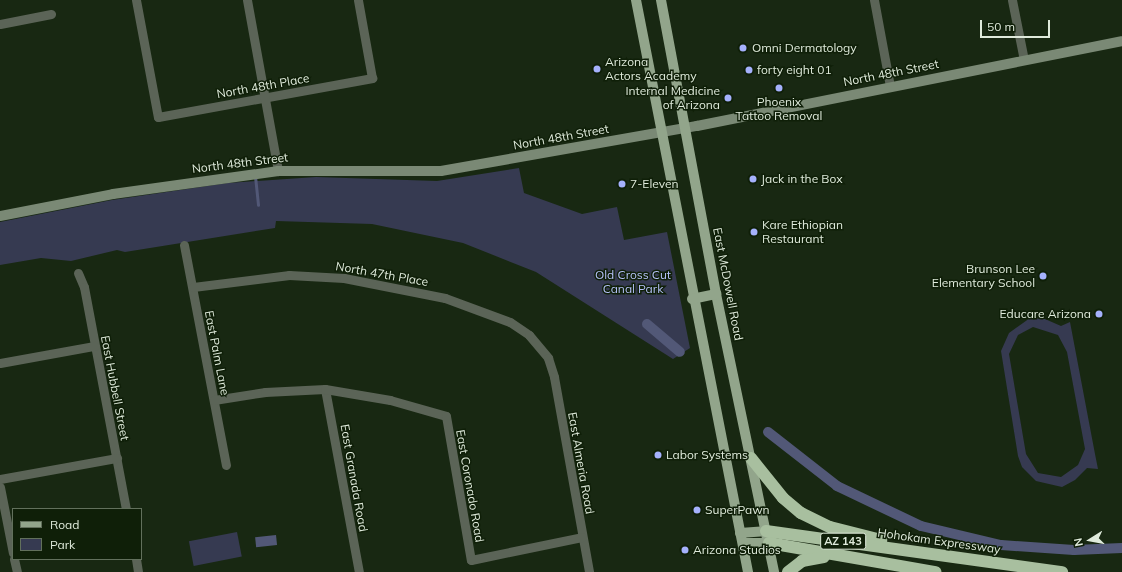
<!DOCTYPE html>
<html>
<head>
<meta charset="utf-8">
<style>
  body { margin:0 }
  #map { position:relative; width:1122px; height:572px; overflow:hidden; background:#182812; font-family:Mulish,sans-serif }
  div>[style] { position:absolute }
  .green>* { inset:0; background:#363a51; transform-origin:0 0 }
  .water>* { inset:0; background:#525877; transform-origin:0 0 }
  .stream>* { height:3px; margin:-1.5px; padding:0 1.5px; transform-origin:1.5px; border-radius:1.5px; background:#525877 }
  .canal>* { height:10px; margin:-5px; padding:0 5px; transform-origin:5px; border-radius:5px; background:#525877 }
  .street>* { height:9px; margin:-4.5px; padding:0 4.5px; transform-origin:4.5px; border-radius:4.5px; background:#5b6457 }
  .secondary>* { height:10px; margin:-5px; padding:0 5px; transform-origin:5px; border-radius:5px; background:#7a8975 }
  .primary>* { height:10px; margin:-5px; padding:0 5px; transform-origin:5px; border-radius:5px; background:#92a58b }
  .highway>* { height:12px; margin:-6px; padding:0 6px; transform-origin:6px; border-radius:6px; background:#a8bf9f }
  .dots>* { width:11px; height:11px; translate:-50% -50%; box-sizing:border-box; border:2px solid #0f1f08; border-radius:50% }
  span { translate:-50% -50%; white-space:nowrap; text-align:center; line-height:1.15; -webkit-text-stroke:3px #0f1f08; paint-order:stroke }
  .shield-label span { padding:1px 3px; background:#0f1f08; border:1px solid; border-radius:3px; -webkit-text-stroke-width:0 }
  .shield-label { font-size:11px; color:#dfeadb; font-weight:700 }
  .poi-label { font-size:12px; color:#dfeadb }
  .left { translate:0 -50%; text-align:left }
  .right { translate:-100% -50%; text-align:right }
  .street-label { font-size:12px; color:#dfeadb }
  .park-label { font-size:12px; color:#b6c1f9 }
  .legend { position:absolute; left:12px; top:508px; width:130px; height:52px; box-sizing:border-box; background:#0f1f08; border:1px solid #62705c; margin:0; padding:5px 7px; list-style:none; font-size:12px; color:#dfeadb }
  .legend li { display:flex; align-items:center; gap:8px; height:20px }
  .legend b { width:20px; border:1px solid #62705c }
  .north { position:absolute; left:1070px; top:520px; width:40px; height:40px; -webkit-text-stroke:3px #0f1f08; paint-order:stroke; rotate:259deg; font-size:11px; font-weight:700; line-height:16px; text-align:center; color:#dfeadb }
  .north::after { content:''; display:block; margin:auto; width:14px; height:18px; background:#dfeadb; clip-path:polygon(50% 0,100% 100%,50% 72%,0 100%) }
  .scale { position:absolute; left:980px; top:20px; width:70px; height:18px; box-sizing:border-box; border:2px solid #dfeadb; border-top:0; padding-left:5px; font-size:12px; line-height:14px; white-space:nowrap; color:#dfeadb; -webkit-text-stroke:3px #0f1f08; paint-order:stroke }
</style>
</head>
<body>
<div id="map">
  <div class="green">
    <i style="clip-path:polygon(519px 168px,524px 193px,582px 214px,617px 207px,624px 240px,667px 232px,690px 348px,673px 359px,536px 272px,463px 243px,372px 224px,276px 221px,275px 228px,125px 252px,117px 250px,71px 261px,41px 258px,0 265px,0 222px,112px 200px,228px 183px,316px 177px,437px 181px)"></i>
    <i style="clip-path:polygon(evenodd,1030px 318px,1045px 319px,1061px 326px,1070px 322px,1095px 454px,1098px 469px,1087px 468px,1075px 480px,1062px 487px,1036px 481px,1022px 467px,1018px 456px,1001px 351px,1009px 333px,1030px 318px,1033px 327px,1058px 335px,1067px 352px,1085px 449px,1078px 465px,1061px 477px,1038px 473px,1026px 454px,1009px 354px,1018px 335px,1033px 327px)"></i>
    <i style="left:237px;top:532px;width:25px;height:49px;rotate:79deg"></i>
  </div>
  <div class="water">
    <i style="left:276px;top:535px;width:10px;height:21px;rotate:84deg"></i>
  </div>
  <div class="stream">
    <i style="left:255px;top:176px;width:29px;rotate:84deg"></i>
  </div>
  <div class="canal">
    <i style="left:647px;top:324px;width:43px;rotate:40.3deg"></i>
    <i style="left:768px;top:432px;width:88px;rotate:38deg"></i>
    <i style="left:837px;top:486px;width:93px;rotate:25.5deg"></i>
    <i style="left:921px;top:526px;width:82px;rotate:13.4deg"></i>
    <i style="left:1001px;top:545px;width:73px;rotate:3.9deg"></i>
    <i style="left:1074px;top:550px;width:48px;rotate:-2.4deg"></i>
  </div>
  <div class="street">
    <i style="left:136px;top:0;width:119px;rotate:79.4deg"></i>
    <i style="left:158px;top:117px;width:218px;rotate:-10.3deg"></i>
    <i style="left:372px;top:78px;width:79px;rotate:-100.2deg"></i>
    <i style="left:247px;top:0;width:174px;rotate:79.7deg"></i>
    <i style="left:874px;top:0;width:87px;rotate:79.5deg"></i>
    <i style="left:1012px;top:0;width:61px;rotate:78.7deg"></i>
    <i style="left:0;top:24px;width:52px;rotate:-11.1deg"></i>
    <i style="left:184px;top:245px;width:224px;rotate:79.2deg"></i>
    <i style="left:78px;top:273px;width:15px;rotate:67deg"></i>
    <i style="left:84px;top:287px;width:226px;rotate:79.3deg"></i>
    <i style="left:193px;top:287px;width:97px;rotate:-7.1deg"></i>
    <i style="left:289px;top:275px;width:55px;rotate:3.1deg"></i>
    <i style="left:344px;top:278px;width:103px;rotate:11.2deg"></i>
    <i style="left:445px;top:298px;width:69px;rotate:20.3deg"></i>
    <i style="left:510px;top:322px;width:23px;rotate:34deg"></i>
    <i style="left:529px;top:335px;width:30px;rotate:50deg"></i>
    <i style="left:548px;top:358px;width:20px;rotate:72deg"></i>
    <i style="left:554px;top:377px;width:198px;rotate:79.8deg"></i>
    <i style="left:0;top:363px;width:96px;rotate:-10.3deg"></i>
    <i style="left:325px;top:389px;width:186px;rotate:79.5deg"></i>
    <i style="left:214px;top:400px;width:52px;rotate:-8.9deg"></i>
    <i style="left:265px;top:392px;width:60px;rotate:-2.9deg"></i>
    <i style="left:325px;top:389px;width:66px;rotate:9.6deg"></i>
    <i style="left:390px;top:400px;width:58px;rotate:15.9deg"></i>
    <i style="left:446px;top:416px;width:146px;rotate:80.2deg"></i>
    <i style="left:471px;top:560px;width:113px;rotate:-11.7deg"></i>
    <i style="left:0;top:479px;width:119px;rotate:-10.2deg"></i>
    <i style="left:0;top:487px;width:67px;rotate:78.9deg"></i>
    <i style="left:14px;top:559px;width:13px;rotate:77deg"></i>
    <i style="left:136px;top:559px;width:13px;rotate:81deg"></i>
  </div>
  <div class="secondary">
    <i style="left:0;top:216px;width:115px;rotate:-11deg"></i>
    <i style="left:113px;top:194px;width:167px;rotate:-7.9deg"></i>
    <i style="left:278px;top:171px;width:163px"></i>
    <i style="left:441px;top:171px;width:260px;rotate:-10deg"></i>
    <i style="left:697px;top:126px;width:433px;rotate:-11.3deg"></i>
  </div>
  <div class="primary">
    <i style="left:636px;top:0;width:583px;rotate:78.92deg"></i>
    <i style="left:661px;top:0;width:299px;rotate:79.4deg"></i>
    <i style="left:716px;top:294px;width:284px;rotate:78.2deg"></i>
    <i style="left:692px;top:299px;width:25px;rotate:-12deg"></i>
    <i style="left:740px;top:533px;width:26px;rotate:-4deg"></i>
    <i style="left:743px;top:543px;width:26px"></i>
  </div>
  <div class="highway">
    <i style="left:751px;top:458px;width:51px;rotate:51.3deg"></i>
    <i style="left:783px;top:498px;width:23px;rotate:40deg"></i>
    <i style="left:801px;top:513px;width:32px;rotate:26deg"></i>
    <i style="left:830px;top:527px;width:53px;rotate:14.3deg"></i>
    <i style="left:766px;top:531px;width:299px;rotate:7.9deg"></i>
    <i style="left:769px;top:543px;width:169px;rotate:9.9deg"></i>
    <i style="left:788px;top:572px;width:18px;rotate:-38deg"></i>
    <i style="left:802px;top:561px;width:22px;rotate:-10deg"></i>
  </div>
  <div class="dots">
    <i style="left:743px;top:48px;background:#a5b1fc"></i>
    <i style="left:597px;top:69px;background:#a5b1fc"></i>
    <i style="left:749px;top:70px;background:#a5b1fc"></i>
    <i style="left:779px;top:88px;background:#a5b1fc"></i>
    <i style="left:728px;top:98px;background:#a5b1fc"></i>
    <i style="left:753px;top:179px;background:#a5b1fc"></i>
    <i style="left:622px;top:184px;background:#a5b1fc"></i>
    <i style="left:754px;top:232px;background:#a5b1fc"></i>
    <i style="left:1043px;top:276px;background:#a5b1fc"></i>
    <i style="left:1099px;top:314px;background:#a5b1fc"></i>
    <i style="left:658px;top:455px;background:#a5b1fc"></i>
    <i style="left:697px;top:510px;background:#a5b1fc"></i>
    <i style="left:685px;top:550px;background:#a5b1fc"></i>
  </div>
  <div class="shield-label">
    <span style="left:843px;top:541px">AZ 143</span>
  </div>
  <div class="poi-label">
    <span class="left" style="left:752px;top:48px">Omni Dermatology</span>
    <span class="left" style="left:605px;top:69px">Arizona<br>Actors Academy</span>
    <span class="left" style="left:757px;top:70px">forty eight 01</span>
    <span class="right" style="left:720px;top:98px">Internal Medicine<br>of Arizona</span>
    <span style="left:779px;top:109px">Phoenix<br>Tattoo Removal</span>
    <span class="left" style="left:761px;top:179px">Jack in the Box</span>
    <span class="left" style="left:630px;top:184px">7-Eleven</span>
    <span class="left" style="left:762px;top:232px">Kare Ethiopian<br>Restaurant</span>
    <span class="right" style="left:1035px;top:276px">Brunson Lee<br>Elementary School</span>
    <span class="right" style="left:1091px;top:314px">Educare Arizona</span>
    <span class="left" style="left:666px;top:455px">Labor Systems</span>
    <span class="left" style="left:705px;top:510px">SuperPawn</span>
    <span class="left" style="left:693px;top:550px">Arizona Studios</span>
  </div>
  <div class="street-label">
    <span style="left:891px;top:73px;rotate:-11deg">North 48th Street</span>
    <span style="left:263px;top:86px;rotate:-10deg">North 48th Place</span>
    <span style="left:561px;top:137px;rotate:-10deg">North 48th Street</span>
    <span style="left:240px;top:163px;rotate:-7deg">North 48th Street</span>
    <span style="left:382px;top:274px;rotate:10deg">North 47th Place</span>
    <span style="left:728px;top:284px;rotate:79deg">East McDowell Road</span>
    <span style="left:217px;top:353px;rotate:79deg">East Palm Lane</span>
    <span style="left:115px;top:388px;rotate:79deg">East Hubbell Street</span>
    <span style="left:581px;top:463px;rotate:80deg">East Almeria Road</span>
    <span style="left:354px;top:478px;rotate:80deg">East Granada Road</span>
    <span style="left:470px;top:486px;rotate:80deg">East Coronado Road</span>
    <span style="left:939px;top:541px;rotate:8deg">Hohokam Expressway</span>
  </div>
  <div class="park-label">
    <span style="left:633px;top:282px">Old Cross Cut<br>Canal Park</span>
  </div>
  <ul class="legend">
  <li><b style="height:5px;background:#92a58b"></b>Road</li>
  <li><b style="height:11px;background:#363a51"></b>Park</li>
  </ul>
  <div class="north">N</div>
  <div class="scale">50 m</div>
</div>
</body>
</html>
